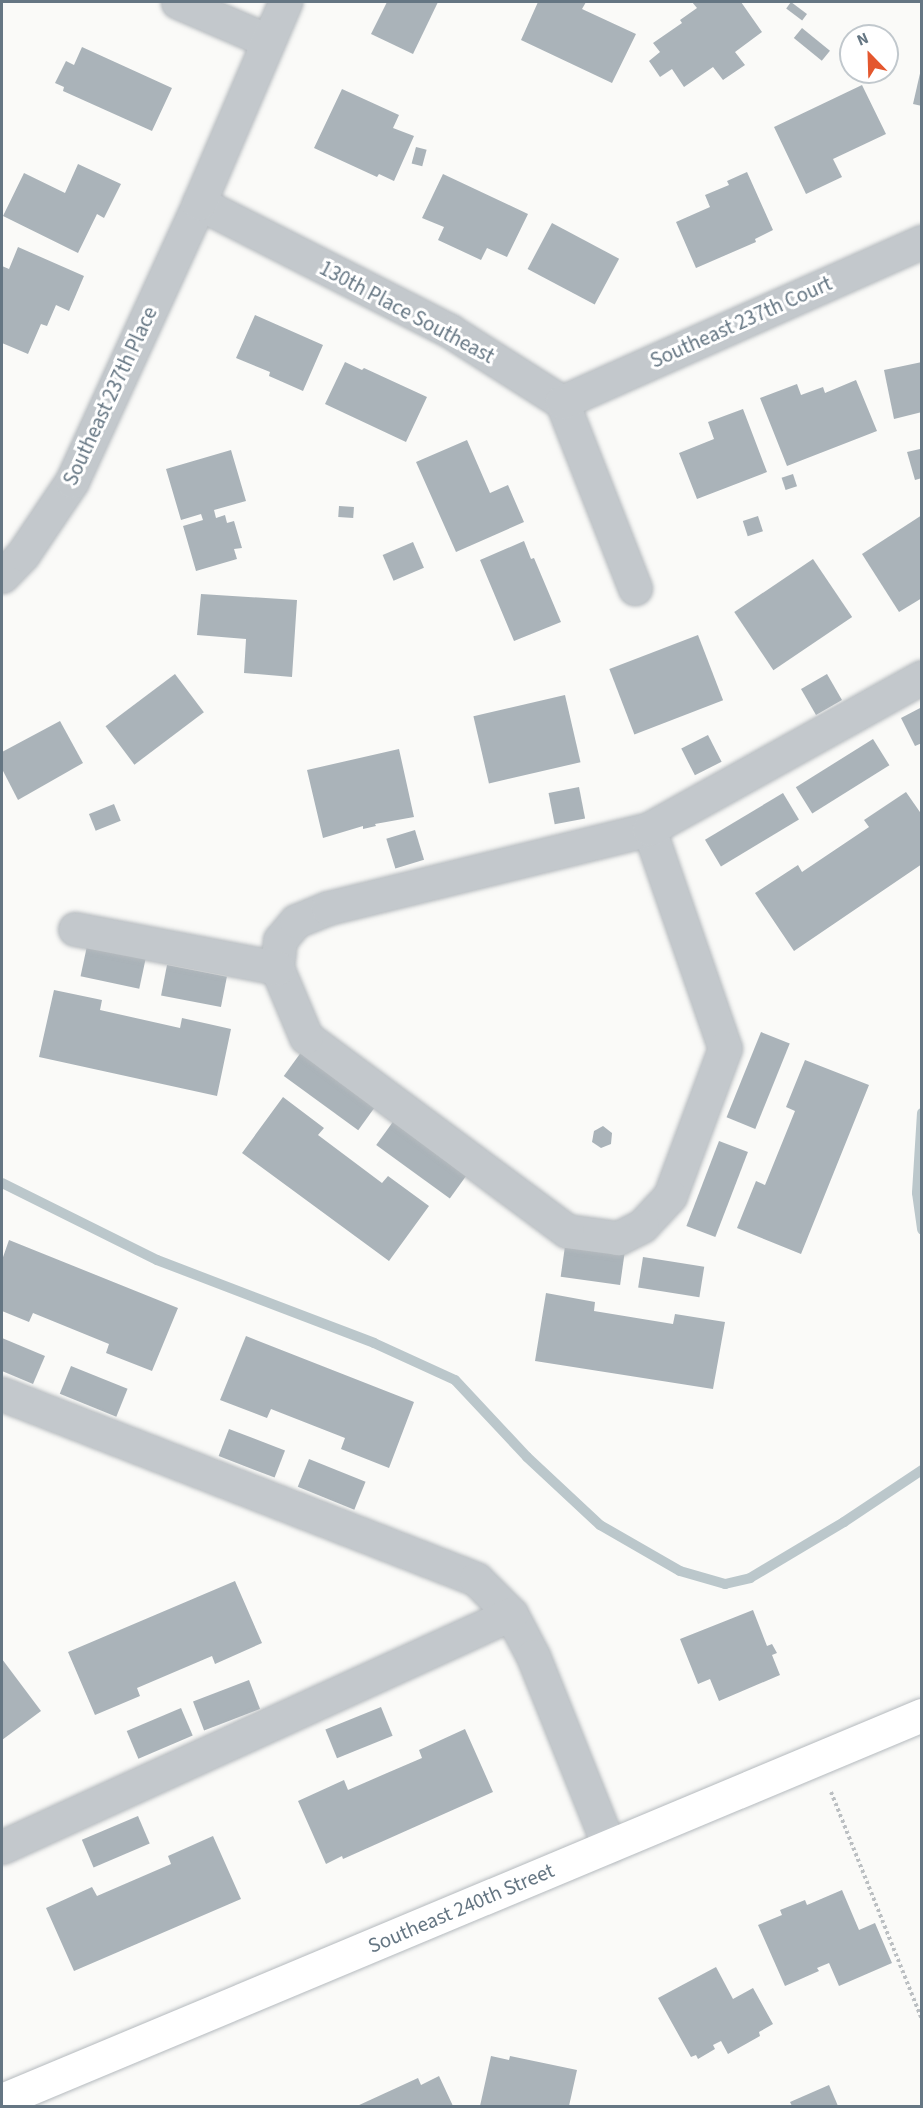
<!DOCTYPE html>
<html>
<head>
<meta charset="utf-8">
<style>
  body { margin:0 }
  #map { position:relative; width:923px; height:2108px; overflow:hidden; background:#fafaf8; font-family:"Source Sans 3",sans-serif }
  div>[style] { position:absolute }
  .stream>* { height:10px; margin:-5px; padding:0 5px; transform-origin:5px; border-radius:5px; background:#bbc7cb }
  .building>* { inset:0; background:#aab3b9; transform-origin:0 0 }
  .path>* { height:4px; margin-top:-2px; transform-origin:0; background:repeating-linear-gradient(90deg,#bbbfc2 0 3px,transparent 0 6px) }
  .roads { filter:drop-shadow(0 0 2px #b5babe) drop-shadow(0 0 2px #b5babe) }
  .minor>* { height:33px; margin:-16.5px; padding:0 16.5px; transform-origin:16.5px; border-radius:16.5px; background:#c3c8cc }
  .major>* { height:33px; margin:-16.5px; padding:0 16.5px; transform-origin:16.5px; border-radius:16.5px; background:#fff }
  span { translate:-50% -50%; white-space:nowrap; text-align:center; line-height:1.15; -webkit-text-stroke:6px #fff; paint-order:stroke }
  .street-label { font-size:21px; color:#657683 }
  .frame { position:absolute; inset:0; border:3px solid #657683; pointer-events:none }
  .north { position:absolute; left:839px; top:24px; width:60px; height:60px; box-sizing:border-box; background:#fff; border:2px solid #c1c8cd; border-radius:50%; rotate:337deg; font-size:16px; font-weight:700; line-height:24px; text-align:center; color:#657683 }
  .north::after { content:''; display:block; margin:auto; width:21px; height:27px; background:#e4572e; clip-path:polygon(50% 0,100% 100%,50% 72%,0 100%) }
</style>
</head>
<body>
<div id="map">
  <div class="stream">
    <i style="left:922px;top:1113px;width:80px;rotate:93.6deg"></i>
    <i style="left:917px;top:1193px;width:37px;rotate:82deg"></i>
    <i style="left:2px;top:1183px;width:173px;rotate:26.4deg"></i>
    <i style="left:157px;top:1260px;width:232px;rotate:20.9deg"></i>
    <i style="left:374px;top:1343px;width:89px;rotate:24.6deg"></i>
    <i style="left:455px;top:1380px;width:105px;rotate:46.9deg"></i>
    <i style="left:527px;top:1457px;width:100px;rotate:43deg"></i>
    <i style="left:600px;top:1525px;width:92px;rotate:29.9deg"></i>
    <i style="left:680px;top:1571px;width:47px;rotate:16.1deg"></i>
    <i style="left:725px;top:1584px;width:26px;rotate:-13deg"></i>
    <i style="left:750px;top:1578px;width:109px;rotate:-30.8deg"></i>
    <i style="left:844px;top:1522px;width:94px;rotate:-33.7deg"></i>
  </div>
  <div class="building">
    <i style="clip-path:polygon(387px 2px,438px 2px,413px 54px,371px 34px)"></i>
    <i style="clip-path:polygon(538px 2px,586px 2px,582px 9px,636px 34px,612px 83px,521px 40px)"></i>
    <i style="clip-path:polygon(692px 2px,741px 2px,762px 32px,735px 52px,745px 65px,723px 80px,713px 67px,684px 87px,672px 69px,660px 77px,649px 61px,660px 52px,653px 43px,682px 23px,680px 20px,697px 8px)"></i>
    <i style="left:791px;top:2px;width:20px;height:8px;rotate:37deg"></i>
    <i style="left:802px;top:28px;width:36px;height:13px;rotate:39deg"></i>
    <i style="clip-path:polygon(82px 47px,172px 88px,152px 131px,63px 91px,64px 87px,55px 83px,66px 61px,74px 65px)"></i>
    <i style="clip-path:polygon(921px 69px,922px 69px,922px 106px,913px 104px)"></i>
    <i style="clip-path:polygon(862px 85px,886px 134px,833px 159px,842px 177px,806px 194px,774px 127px)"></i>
    <i style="clip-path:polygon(342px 89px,399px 115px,393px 128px,414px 136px,394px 181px,379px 174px,377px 177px,314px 148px)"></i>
    <i style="left:416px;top:147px;width:11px;height:17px;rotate:15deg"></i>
    <i style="clip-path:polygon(78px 164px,121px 184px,104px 218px,97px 214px,78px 253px,3px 216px,24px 173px,65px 193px)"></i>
    <i style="clip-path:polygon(747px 172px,773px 230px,755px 239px,756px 242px,696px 268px,676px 222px,710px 207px,705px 195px,729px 185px,727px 181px)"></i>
    <i style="clip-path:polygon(443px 174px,528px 214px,507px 257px,487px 248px,481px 260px,438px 240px,444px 227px,422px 218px)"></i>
    <i style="left:552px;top:223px;width:76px;height:52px;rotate:28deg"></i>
    <i style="clip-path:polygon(18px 247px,84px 276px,69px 311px,56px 305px,47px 326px,41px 324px,28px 354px,2px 343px,2px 266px,9px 269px)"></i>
    <i style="clip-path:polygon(255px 315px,323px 345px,303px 391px,269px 376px,270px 372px,236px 358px)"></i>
    <i style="clip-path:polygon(345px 362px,362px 370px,364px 368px,427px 397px,406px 442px,325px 404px)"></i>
    <i style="clip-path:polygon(922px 362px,922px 412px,894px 419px,884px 370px)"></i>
    <i style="clip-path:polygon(856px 380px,877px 431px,787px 466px,760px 398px,797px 384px,801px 395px,823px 387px,825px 393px)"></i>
    <i style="clip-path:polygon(743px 409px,767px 472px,697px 499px,679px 453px,714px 439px,708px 422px)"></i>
    <i style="clip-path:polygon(467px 440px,490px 493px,508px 485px,524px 522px,456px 552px,416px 462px)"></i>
    <i style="clip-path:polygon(920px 449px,922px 478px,915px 480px,907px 452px)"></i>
    <i style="clip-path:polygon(231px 450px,246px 501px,214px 510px,216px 518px,225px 515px,227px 523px,234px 521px,242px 548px,234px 549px,237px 559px,196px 571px,183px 526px,203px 520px,201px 514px,181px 520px,166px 469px)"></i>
    <i style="left:793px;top:474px;width:13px;height:12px;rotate:72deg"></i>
    <i style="left:339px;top:506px;width:15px;height:11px;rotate:4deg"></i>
    <i style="clip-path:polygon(922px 515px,922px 598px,899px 612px,862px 554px)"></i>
    <i style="left:758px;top:516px;width:16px;height:16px;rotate:72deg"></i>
    <i style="clip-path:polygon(524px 541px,531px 559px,534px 558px,561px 622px,514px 641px,480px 560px)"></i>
    <i style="left:413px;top:542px;width:28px;height:33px;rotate:67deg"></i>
    <i style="left:813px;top:559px;width:70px;height:95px;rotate:56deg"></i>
    <i style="clip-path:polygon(201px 594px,297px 600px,292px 677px,244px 673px,246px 639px,197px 635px)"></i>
    <i style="left:698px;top:635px;width:70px;height:95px;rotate:69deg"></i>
    <i style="left:175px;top:674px;width:48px;height:87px;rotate:53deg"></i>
    <i style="left:827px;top:674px;width:30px;height:30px;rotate:60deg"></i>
    <i style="left:565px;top:695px;width:69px;height:94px;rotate:77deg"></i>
    <i style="clip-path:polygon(922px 707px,922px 743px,915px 746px,901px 718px)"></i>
    <i style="clip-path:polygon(60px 721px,83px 763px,18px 800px,2px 769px,2px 752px)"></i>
    <i style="left:708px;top:735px;width:30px;height:30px;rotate:63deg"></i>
    <i style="left:873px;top:739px;width:31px;height:91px;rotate:58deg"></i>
    <i style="clip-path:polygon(399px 749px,414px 817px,375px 824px,376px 826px,363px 829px,363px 826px,323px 838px,307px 770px)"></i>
    <i style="left:579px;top:787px;width:32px;height:31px;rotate:79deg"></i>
    <i style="clip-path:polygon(906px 792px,922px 815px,922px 864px,794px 951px,755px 893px,798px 865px,802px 872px,869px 827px,864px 820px)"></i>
    <i style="left:783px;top:793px;width:31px;height:91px;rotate:59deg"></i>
    <i style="left:114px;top:804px;width:18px;height:27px;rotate:68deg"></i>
    <i style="left:415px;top:830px;width:31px;height:30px;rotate:73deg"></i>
    <i style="left:87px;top:946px;width:60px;height:31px;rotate:12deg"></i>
    <i style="left:167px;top:965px;width:61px;height:31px;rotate:11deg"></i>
    <i style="clip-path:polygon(54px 990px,102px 1000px,100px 1010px,180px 1028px,182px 1018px,231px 1029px,217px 1096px,39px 1057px)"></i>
    <i style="left:761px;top:1032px;width:31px;height:92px;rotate:22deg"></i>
    <i style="left:302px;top:1051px;width:92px;height:31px;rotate:36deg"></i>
    <i style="clip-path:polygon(805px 1060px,869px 1085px,801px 1254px,737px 1228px,756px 1181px,765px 1185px,795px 1111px,786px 1107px)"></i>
    <i style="clip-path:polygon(283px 1097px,324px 1128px,318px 1135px,382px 1183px,388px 1176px,429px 1206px,389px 1261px,242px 1153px)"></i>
    <i style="left:395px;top:1119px;width:91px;height:32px;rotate:36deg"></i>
    <i style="clip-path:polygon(603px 1126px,612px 1133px,611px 1144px,601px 1148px,592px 1142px,594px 1131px)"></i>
    <i style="left:719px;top:1141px;width:31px;height:91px;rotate:21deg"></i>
    <i style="clip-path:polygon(9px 1240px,178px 1308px,152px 1371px,106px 1353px,109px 1344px,33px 1313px,29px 1322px,2px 1311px,2px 1260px)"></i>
    <i style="left:565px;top:1246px;width:60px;height:31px;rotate:8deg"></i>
    <i style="left:643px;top:1257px;width:62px;height:31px;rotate:9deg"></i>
    <i style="clip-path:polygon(546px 1293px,595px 1302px,594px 1311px,673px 1324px,675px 1314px,725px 1322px,713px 1389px,535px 1361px)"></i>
    <i style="clip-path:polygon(246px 1336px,414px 1402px,389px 1468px,341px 1449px,345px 1438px,271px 1409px,267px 1418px,220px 1400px)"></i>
    <i style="clip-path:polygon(2px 1338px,45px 1356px,33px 1384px,2px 1371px)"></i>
    <i style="left:71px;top:1366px;width:61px;height:30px;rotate:22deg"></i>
    <i style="left:229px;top:1429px;width:60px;height:29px;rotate:21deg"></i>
    <i style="left:309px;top:1459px;width:61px;height:30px;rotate:22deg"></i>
    <i style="clip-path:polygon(235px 1581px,262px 1643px,215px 1664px,212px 1656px,137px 1688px,140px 1696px,95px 1715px,68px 1652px)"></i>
    <i style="clip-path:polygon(753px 1610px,767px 1646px,772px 1644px,777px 1653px,772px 1655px,780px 1675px,719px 1701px,710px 1679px,698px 1684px,680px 1639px)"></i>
    <i style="clip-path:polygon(2px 1659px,41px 1711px,2px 1740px)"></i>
    <i style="left:249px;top:1680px;width:31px;height:60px;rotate:69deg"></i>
    <i style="left:381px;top:1707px;width:31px;height:60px;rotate:68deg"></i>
    <i style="left:181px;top:1708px;width:30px;height:59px;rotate:67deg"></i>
    <i style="clip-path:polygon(465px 1729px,493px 1792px,343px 1859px,342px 1856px,326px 1864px,298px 1801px,344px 1780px,348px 1790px,387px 1773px,422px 1758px,419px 1750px)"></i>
    <i style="left:138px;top:1816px;width:30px;height:61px;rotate:67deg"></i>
    <i style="clip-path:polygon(213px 1836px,241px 1899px,74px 1971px,46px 1908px,92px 1887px,97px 1896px,171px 1864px,168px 1856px)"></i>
    <i style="clip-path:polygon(842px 1890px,859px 1930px,875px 1923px,892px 1963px,839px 1986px,829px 1963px,817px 1968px,819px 1971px,785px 1986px,758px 1925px,782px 1915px,780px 1910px,805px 1900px,807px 1905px)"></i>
    <i style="clip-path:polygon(716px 1967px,733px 1999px,753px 1988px,773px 2024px,759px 2032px,760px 2036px,728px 2054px,721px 2041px,713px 2045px,715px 2049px,698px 2059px,696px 2055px,691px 2057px,658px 1998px)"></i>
    <i style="clip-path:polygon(491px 2056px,509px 2060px,510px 2056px,577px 2070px,569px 2106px,480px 2106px)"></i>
    <i style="clip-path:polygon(439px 2076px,453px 2106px,357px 2106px,418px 2078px,421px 2085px)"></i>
    <i style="clip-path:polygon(829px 2085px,838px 2106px,792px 2106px,790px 2102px)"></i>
  </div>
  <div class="path">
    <i style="left:831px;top:1792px;width:245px;rotate:68.2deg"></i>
  </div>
  <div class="roads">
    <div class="minor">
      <i style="left:178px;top:2px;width:98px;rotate:23.4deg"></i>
      <i style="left:199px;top:203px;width:282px;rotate:27deg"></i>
      <i style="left:450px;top:331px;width:133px;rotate:32.4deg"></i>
      <i style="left:562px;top:402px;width:200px;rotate:68.6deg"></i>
      <i style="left:562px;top:402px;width:394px;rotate:-24deg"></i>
      <i style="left:2px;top:576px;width:30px;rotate:-46deg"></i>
      <i style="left:23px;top:554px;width:88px;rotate:-56.1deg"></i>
      <i style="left:72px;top:481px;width:306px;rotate:-65.4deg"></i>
      <i style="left:199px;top:203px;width:219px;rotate:-66.8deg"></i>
      <i style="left:649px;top:829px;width:232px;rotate:70.9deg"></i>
      <i style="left:725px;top:1048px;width:158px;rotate:110.4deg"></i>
      <i style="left:670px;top:1196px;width:41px;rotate:133deg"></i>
      <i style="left:642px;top:1226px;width:27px;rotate:153deg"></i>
      <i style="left:618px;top:1238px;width:51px;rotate:-172.2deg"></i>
      <i style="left:567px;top:1231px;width:325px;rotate:-143.4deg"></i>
      <i style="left:306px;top:1037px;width:75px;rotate:-112.8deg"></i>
      <i style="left:277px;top:968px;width:28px;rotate:-84deg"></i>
      <i style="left:280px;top:940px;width:25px;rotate:-50deg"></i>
      <i style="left:296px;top:921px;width:35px;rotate:-22deg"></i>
      <i style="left:328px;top:908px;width:331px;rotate:-13.8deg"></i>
      <i style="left:649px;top:829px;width:312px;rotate:-29.1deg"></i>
      <i style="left:75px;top:929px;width:206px;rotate:10.9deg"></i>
      <i style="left:2px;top:1394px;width:509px;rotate:21.32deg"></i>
      <i style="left:476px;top:1579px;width:49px;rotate:45deg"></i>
      <i style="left:511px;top:1614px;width:47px;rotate:62.4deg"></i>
      <i style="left:533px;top:1656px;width:205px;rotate:68.2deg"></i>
      <i style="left:2px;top:1847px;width:560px;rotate:-24.6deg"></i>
    </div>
    <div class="major">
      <i style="left:2px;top:2100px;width:997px;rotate:-22.71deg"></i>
    </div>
  </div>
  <div class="street-label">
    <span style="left:407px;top:312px;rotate:28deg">130th Place Southeast</span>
    <span style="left:741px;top:322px;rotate:-24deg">Southeast 237th Court</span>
    <span style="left:110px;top:396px;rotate:-65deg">Southeast 237th Place</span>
    <span style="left:461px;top:1908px;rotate:-23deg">Southeast 240th Street</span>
  </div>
  <div class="frame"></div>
  <div class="north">N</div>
</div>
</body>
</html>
